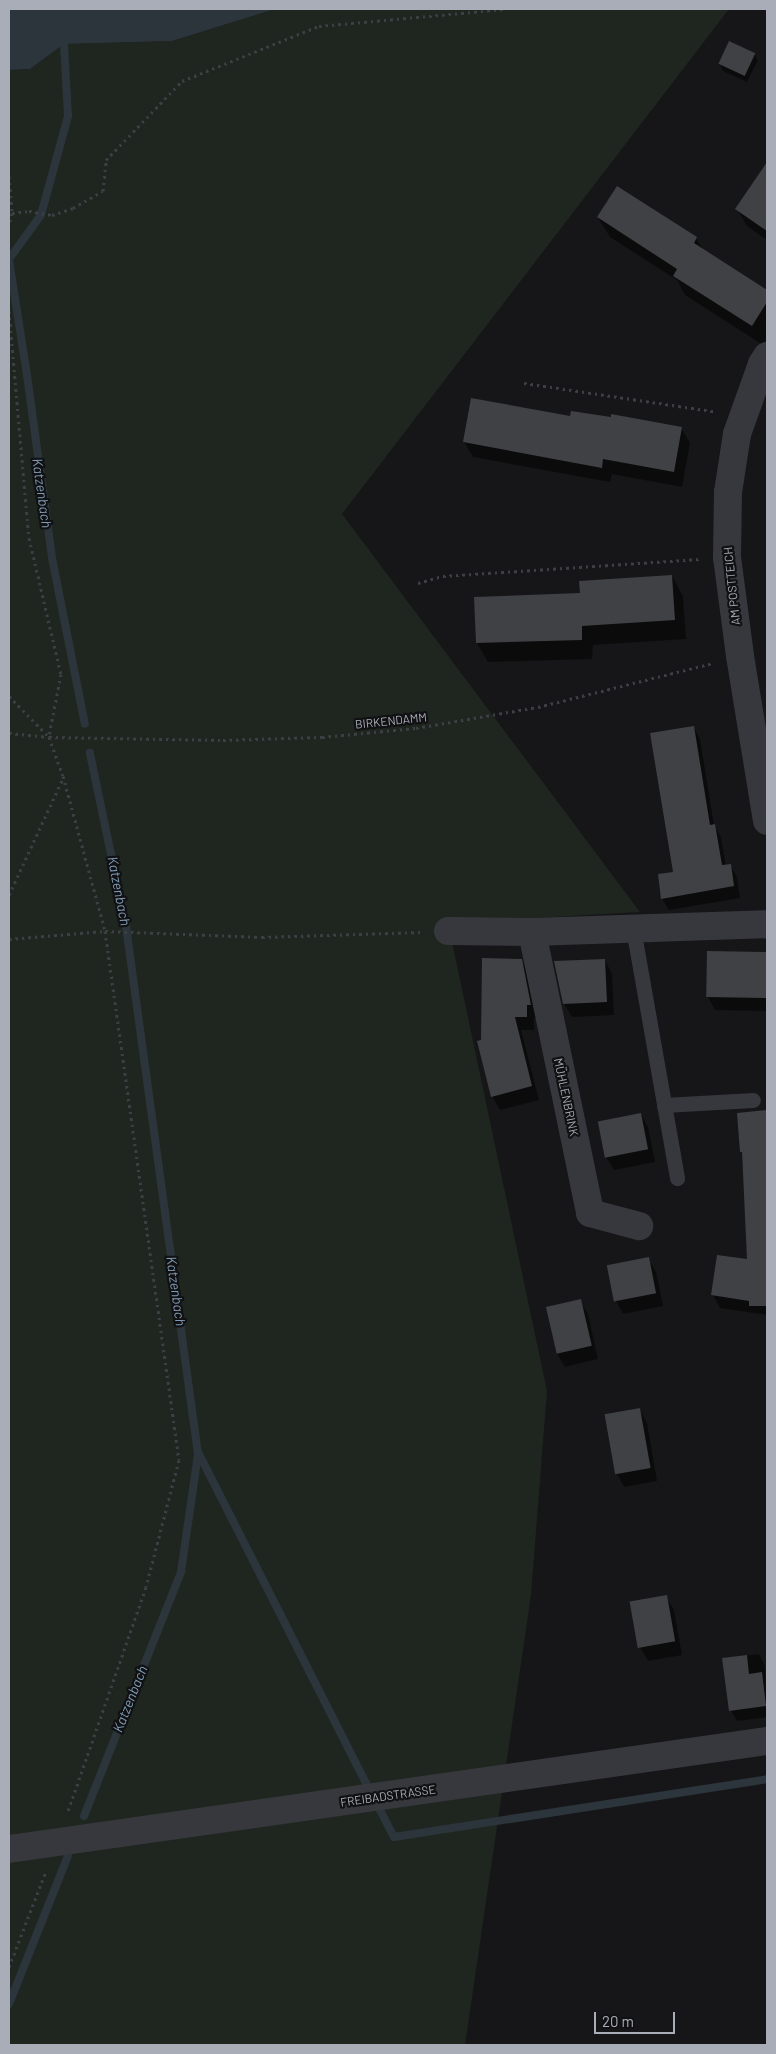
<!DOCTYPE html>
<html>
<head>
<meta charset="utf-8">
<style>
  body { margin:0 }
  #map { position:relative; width:776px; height:2054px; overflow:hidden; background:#161618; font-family:Barlow,sans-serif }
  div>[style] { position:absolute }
  .green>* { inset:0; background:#1e261f }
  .water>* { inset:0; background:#2c353c }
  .shadow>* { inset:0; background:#0007 }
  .stream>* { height:8px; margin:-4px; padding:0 4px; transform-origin:4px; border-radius:4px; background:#2c353c }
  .building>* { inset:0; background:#404145; transform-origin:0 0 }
  .path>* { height:3px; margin-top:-1.5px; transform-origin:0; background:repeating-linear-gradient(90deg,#3d3f44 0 2.5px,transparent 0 6.5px) }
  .service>* { height:15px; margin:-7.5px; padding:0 7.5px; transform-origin:7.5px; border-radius:7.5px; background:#37383d }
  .minor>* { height:28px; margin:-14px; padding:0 14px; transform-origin:14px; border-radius:14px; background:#37383d }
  span { translate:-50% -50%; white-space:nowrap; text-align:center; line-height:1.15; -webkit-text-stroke:4.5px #111113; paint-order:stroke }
  .street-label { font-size:12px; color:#a8adb8 }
  .water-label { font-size:14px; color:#7f9bb3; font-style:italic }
  .frame { position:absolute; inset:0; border:10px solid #a8adb8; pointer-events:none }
  .scale { position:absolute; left:594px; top:2012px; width:81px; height:22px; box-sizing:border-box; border:2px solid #a8adb8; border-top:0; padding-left:6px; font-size:15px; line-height:18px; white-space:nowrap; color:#a8adb8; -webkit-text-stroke:4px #111113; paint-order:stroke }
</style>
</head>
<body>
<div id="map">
  <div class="green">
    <i style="clip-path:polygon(275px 9px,729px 9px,342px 514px,640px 912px,448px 923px,547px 1391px,531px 1595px,465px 2045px,9px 2045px,9px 70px,30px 69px,64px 44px,172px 41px)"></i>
  </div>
  <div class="water">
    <i style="clip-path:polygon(9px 9px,275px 9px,172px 41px,64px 44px,30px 69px,9px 70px)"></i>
  </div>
  <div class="shadow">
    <i style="clip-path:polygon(754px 54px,758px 60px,747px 82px,723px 71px,720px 64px)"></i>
    <i style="clip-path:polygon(761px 174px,767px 178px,767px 240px,747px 226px,737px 209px)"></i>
    <i style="clip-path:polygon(598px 218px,696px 238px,703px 250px,767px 291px,767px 338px,763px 345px,685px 295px,677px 280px,610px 237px)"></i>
    <i style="clip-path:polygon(570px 418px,681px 428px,690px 443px,682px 487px,612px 474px,610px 482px,473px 457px,464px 442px)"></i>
    <i style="clip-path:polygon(672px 576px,683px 596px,686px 639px,593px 645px,592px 659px,488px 662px,477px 643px,581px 595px)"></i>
    <i style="clip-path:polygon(694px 728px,700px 739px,714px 825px,721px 837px,726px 866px,730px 865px,737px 877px,740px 898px,669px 910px,662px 899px,674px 873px)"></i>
    <i style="clip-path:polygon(708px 953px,767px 953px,767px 1011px,715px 1010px,708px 997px)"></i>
    <i style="clip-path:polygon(521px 960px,529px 974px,538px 1018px,534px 1018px,534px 1030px,521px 1030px,539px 1100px,500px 1110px,492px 1096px,482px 1041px)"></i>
    <i style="clip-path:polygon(605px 960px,612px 974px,614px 1015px,572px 1017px,564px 1004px)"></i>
    <i style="clip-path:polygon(767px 1112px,767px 1239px,754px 1240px,747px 1226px,739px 1114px)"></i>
    <i style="clip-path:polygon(641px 1114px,648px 1127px,655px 1162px,614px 1170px,606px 1157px)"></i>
    <i style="clip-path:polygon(718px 1257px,767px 1263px,767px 1315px,720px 1308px,713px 1295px)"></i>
    <i style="clip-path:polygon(648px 1259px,656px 1272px,663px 1306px,623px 1314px,616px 1301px,609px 1267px)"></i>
    <i style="clip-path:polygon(580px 1301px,588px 1314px,598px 1359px,565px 1367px,557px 1354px)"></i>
    <i style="clip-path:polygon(640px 1410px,647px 1423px,657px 1481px,624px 1487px,617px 1474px,607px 1415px)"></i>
    <i style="clip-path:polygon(666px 1597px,674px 1610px,682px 1655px,648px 1661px,640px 1647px)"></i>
    <i style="clip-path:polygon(759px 1654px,765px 1666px,767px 1717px,737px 1721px,731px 1710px,723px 1659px)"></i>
  </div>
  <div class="stream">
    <i style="left:9px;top:259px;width:54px;rotate:-54deg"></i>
    <i style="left:41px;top:215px;width:103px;rotate:-74.7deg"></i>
    <i style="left:68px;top:116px;width:72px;rotate:-93.2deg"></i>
    <i style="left:9px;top:260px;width:116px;rotate:81.1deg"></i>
    <i style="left:27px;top:375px;width:185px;rotate:82.2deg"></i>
    <i style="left:52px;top:558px;width:169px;rotate:78.8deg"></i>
    <i style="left:199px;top:1454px;width:378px;rotate:63.1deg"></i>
    <i style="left:376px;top:1802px;width:39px;rotate:63deg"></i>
    <i style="left:394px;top:1837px;width:377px;rotate:-8.8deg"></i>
    <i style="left:84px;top:1816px;width:263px;rotate:-68.3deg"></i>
    <i style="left:181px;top:1572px;width:119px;rotate:-81.8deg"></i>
    <i style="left:198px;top:1454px;width:533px;rotate:-97.77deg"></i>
    <i style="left:126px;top:926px;width:177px;rotate:-101.8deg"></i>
    <i style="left:9px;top:2004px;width:159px;rotate:-68.3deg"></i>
  </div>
  <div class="building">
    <i style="left:729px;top:41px;width:29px;height:25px;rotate:25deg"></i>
    <i style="clip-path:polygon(767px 162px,767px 231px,735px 209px)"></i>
    <i style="clip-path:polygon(617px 186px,697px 237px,694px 243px,767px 290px,767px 302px,752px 326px,673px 276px,677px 269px,597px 217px)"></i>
    <i style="clip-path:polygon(471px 398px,570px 416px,571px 411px,611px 417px,611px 414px,682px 427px,674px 472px,603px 459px,602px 468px,463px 442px)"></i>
    <i style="clip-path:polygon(672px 575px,675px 620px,582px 626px,582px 640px,476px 643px,474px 597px,580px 593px,579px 581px)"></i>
    <i style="clip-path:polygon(694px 726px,710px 825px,715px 824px,722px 865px,731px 864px,734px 886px,661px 899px,658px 874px,673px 872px,650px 733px)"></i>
    <i style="left:707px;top:951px;width:60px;height:46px;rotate:1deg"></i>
    <i style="clip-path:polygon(482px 958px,522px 959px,531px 1005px,527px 1005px,527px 1017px,515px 1017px,532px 1086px,491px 1097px,477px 1041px,481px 1040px)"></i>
    <i style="clip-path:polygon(605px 959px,607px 1002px,563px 1004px,554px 961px)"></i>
    <i style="clip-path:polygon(767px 1110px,767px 1306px,749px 1306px,749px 1301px,711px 1295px,717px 1255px,747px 1259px,742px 1152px,740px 1152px,737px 1113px)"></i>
    <i style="left:641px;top:1113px;width:37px;height:44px;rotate:79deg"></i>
    <i style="left:649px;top:1257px;width:37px;height:43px;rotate:79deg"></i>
    <i style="left:581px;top:1299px;width:48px;height:36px;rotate:77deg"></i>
    <i style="left:640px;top:1408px;width:61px;height:36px;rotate:80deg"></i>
    <i style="left:667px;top:1595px;width:47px;height:38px;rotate:80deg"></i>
    <i style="clip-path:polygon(747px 1655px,749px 1674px,762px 1672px,766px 1706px,729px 1711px,722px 1658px)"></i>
  </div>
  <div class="path">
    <i style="left:9px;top:176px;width:37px;rotate:85deg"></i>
    <i style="left:12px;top:213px;width:12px;rotate:104deg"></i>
    <i style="left:12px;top:213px;width:17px;rotate:-7deg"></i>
    <i style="left:29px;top:211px;width:23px;rotate:10deg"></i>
    <i style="left:52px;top:215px;width:22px;rotate:-18deg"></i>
    <i style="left:73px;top:208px;width:34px;rotate:-30deg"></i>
    <i style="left:103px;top:191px;width:31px;rotate:-84deg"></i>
    <i style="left:106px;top:160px;width:110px;rotate:-46.1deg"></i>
    <i style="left:182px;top:81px;width:148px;rotate:-21.9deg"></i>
    <i style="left:319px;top:26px;width:189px;rotate:-5.2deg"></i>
    <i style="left:9px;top:311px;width:228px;rotate:85deg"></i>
    <i style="left:29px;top:538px;width:140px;rotate:76.8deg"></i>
    <i style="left:61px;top:674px;width:63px;rotate:101deg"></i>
    <i style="left:524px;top:383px;width:195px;rotate:8.5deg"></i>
    <i style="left:418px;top:583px;width:26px;rotate:-16deg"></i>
    <i style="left:443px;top:576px;width:257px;rotate:-3.8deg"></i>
    <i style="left:9px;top:696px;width:57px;rotate:45.7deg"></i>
    <i style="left:49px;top:737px;width:41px;rotate:70.3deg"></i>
    <i style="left:63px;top:776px;width:161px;rotate:74.8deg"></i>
    <i style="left:105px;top:931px;width:534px;rotate:82.04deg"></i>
    <i style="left:179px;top:1460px;width:131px;rotate:104.6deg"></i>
    <i style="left:146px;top:1587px;width:240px;rotate:109.2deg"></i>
    <i style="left:9px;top:733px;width:40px;rotate:5.7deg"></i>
    <i style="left:49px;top:737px;width:174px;rotate:1deg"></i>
    <i style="left:223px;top:740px;width:99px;rotate:-1.7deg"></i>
    <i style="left:322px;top:737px;width:94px;rotate:-5.5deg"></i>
    <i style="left:416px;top:728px;width:124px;rotate:-9.8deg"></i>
    <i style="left:538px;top:707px;width:180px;rotate:-14.1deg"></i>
    <i style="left:9px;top:895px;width:129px;rotate:-65.2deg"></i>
    <i style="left:9px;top:939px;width:96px;rotate:-4.8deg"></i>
    <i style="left:105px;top:931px;width:157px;rotate:2.2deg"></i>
    <i style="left:262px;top:937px;width:161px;rotate:-1.8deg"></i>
    <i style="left:9px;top:1967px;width:103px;rotate:-68.9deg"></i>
  </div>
  <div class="service">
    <i style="left:633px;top:928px;width:254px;rotate:80deg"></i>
    <i style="left:664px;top:1105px;width:89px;rotate:-3.2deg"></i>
  </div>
  <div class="minor">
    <i style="left:767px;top:356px;width:9px;rotate:122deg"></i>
    <i style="left:762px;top:364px;width:74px;rotate:109.7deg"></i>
    <i style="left:737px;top:434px;width:59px;rotate:98.8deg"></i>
    <i style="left:728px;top:492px;width:65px;rotate:90.9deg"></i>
    <i style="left:727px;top:557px;width:100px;rotate:82.5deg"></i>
    <i style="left:740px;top:656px;width:167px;rotate:80.7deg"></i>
    <i style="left:448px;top:931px;width:84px;rotate:0.7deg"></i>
    <i style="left:532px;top:932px;width:235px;rotate:-1.9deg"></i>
    <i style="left:532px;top:932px;width:287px;rotate:78.3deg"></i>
    <i style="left:590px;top:1213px;width:51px;rotate:14.9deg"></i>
    <i style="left:9px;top:1849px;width:766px;rotate:-8.11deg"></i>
  </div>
  <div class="street-label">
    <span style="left:732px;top:586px;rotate:-96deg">AM POSTTEICH</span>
    <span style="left:391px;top:721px;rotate:-6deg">BIRKENDAMM</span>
    <span style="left:566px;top:1097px;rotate:78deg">MÜHLENBRINK</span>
    <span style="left:388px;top:1796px;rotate:-8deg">FREIBADSTRASSE</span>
  </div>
  <div class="water-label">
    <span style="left:42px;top:493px;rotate:82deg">Katzenbach</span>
    <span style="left:119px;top:891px;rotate:79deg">Katzenbach</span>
    <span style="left:176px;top:1291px;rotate:82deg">Katzenbach</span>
    <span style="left:130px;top:1699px;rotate:-68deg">Katzenbach</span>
  </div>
  <div class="frame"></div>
  <div class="scale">20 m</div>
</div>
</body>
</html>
